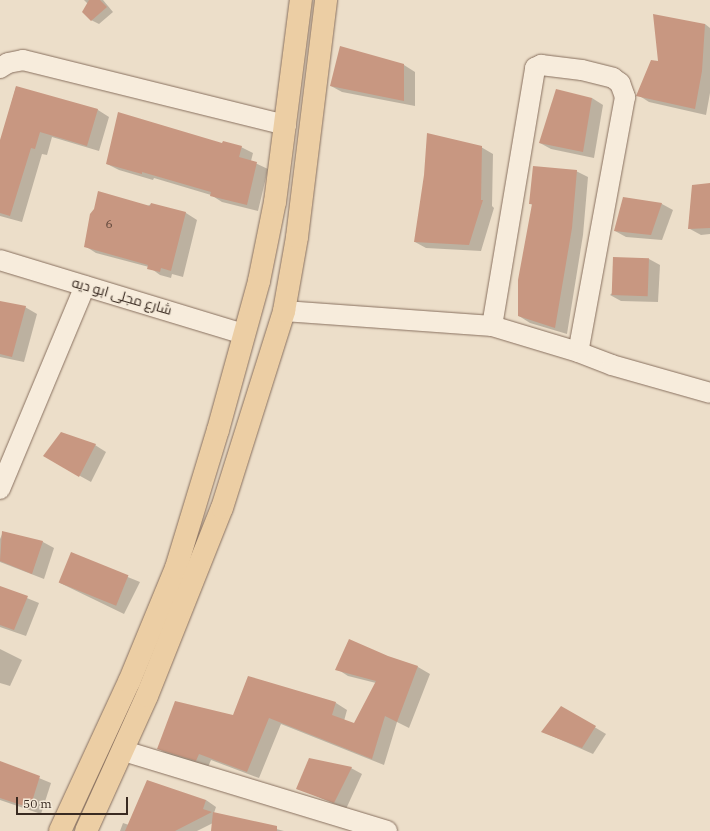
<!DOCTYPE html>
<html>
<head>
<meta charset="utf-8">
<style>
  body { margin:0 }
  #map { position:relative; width:710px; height:831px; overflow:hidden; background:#ecdec9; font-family:"IBM Plex Serif",Cairo,serif }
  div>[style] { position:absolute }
  .shadow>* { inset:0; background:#0003 }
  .building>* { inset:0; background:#c89781; transform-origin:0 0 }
  .roads { filter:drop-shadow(0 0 1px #88705f) drop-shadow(0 0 1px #88705f) }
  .minor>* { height:20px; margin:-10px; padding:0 10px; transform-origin:10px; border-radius:10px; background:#f7ecdc }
  .major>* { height:22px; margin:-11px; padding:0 11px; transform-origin:11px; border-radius:11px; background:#eccea4 }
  span { translate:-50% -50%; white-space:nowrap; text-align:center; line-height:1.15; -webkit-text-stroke:3px #f4e9d8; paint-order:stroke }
  .number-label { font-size:12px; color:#5d4539 }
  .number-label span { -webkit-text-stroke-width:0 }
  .street-label { font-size:14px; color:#392a21 }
  .scale { position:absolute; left:16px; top:797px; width:112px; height:18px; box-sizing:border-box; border:2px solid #392a21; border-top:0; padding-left:5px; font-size:12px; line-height:14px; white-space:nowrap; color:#392a21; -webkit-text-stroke:3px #f4e9d8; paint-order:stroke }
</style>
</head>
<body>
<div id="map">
  <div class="shadow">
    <i style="clip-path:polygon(84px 0,103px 0,113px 12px,99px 24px,91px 20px,88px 4px)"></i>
    <i style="clip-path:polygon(705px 24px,710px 28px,710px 93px,706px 115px,649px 102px,638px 95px,659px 63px)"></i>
    <i style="clip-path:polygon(404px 65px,415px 72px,415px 106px,342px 92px,331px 86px)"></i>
    <i style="clip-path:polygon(16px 87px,98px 110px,109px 117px,99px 151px,52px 137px,47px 155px,42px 154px,22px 222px,0 216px,0 144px)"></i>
    <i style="clip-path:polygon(592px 98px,603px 105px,594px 158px,551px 149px,540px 143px)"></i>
    <i style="clip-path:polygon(223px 144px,241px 147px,253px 153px,251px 161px,268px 169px,258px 211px,222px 202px,211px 195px,154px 178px,153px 180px,119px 170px,107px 164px)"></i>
    <i style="clip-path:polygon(481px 147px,493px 154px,492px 206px,494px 208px,481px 251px,426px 248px,415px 242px)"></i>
    <i style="clip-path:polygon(576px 171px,588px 177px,583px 235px,567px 334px,530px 323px,519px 316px,533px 205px,530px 204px)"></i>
    <i style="clip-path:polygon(710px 184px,710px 234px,701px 235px,690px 229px)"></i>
    <i style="clip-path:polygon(624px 198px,662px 204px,673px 210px,662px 240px,626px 237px,615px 231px)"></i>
    <i style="clip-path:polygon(151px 204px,186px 213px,197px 220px,183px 277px,172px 274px,171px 278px,160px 275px,149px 267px,96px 253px,85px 246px)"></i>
    <i style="clip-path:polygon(649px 259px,660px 265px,658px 302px,621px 301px,610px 295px)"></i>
    <i style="clip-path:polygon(0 302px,25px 307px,37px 314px,24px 362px,0 357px)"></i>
    <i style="clip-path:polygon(95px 445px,106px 452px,91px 482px,44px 456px)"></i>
    <i style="clip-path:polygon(3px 532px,43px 542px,54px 548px,44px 579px,0 562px,0 539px)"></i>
    <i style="clip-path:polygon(71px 554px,140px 582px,124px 614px,60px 583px)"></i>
    <i style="clip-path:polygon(0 587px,39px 603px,26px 636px,0 627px)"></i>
    <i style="clip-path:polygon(0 649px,22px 660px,10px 686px,0 683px)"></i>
    <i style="clip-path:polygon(388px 657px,418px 667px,430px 674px,409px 728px,397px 722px,384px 765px,281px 724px,259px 778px,211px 760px,208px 767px,170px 756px,159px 749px,234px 716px,336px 703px,347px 710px,344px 721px,355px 725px,376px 683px,348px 676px,337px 669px)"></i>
    <i style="clip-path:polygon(561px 707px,606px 734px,593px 754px,543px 732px)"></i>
    <i style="clip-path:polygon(0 762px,51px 783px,41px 814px,0 800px)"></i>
    <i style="clip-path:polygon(351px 768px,362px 774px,346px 809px,298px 788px)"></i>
    <i style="clip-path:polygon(206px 800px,216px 807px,214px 813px,284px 831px,212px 831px,213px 823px,197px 831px,120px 831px,123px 823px,129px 825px)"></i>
  </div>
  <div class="building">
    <i style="clip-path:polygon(89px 0,100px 0,107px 7px,91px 21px,82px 12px)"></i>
    <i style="clip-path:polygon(653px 14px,705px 24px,702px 71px,695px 109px,636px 96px,651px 60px,658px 61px)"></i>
    <i style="clip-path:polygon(340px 46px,404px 64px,404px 101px,330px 86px)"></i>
    <i style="clip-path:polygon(16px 86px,98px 109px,87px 146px,40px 132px,35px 149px,31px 148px,10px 216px,0 213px,0 140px)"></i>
    <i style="clip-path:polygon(556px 89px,592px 98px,583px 152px,539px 143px)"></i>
    <i style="clip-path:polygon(118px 112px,222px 143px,223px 141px,242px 146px,239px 157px,257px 162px,247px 205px,210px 196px,211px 192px,142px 172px,142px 174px,106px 164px)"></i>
    <i style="clip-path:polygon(427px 133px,482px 146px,481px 200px,483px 200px,469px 245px,414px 242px,424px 175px)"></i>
    <i style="clip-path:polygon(533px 166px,577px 170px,572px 228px,555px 328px,518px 316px,518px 280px,532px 204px,529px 204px)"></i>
    <i style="clip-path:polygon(710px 183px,710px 228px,688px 229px,692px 185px)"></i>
    <i style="clip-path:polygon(98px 191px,150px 206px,151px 203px,186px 212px,171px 271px,161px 268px,160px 272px,147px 269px,148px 265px,84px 247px,90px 214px,94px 209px)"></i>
    <i style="clip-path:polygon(623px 197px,662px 203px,651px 235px,614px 231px)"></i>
    <i style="left:613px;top:257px;width:36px;height:38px;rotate:2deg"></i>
    <i style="clip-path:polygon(0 301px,26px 306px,12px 357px,0 354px)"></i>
    <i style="clip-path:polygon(61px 432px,96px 444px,79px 477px,43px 456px)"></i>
    <i style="clip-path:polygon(2px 531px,43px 541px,32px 574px,0 561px)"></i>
    <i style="left:71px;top:552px;width:62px;height:33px;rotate:22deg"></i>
    <i style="clip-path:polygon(0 586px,28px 596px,14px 630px,0 625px)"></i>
    <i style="clip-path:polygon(349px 639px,388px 656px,418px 666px,397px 722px,385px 716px,372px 759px,269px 718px,247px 772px,199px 754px,196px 761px,157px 749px,175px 701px,233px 715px,248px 676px,336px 702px,332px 715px,354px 723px,376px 681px,335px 670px)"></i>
    <i style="clip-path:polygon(561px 706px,596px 726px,582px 748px,541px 732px)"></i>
    <i style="clip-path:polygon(309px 758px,352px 767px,334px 803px,296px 789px)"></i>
    <i style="clip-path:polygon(0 761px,40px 776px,30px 808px,0 798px)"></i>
    <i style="clip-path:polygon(147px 780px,206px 800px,203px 809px,212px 812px,175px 831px,125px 831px)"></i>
    <i style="clip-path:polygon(213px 812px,277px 826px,277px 831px,211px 831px)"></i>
  </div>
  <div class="roads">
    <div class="minor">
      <i style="left:0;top:68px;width:9px;rotate:-32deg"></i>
      <i style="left:8px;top:63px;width:15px;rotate:-11deg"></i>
      <i style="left:23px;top:60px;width:271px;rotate:13.9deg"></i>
      <i style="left:0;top:260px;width:255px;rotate:16.9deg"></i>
      <i style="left:284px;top:311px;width:209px;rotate:4.1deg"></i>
      <i style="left:492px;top:326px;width:90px;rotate:16.8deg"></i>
      <i style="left:578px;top:352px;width:36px;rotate:21deg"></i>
      <i style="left:612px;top:365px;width:102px;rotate:15.9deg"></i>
      <i style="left:492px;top:326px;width:262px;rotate:-80.5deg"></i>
      <i style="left:535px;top:68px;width:7px;rotate:-27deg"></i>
      <i style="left:541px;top:65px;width:41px;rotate:7deg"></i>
      <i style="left:582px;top:70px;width:32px;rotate:14deg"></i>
      <i style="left:613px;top:78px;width:9px;rotate:36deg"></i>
      <i style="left:620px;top:83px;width:15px;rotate:70deg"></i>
      <i style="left:625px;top:97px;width:259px;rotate:100.4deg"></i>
      <i style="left:0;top:489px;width:220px;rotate:-67.3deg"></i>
      <i style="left:124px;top:751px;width:275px;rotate:16.9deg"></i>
    </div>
    <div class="major">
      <i style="left:60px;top:831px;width:164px;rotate:-65.2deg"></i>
      <i style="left:129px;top:682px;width:123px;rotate:-67.6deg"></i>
      <i style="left:176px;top:568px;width:144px;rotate:-73.1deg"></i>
      <i style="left:218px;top:430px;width:155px;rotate:-74.6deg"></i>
      <i style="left:259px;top:281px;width:81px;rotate:-78.6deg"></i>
      <i style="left:275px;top:202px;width:204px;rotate:-82.7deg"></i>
      <i style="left:86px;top:831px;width:148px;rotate:-65.7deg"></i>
      <i style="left:147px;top:696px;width:202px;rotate:-68.3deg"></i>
      <i style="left:222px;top:508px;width:207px;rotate:-72.5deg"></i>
      <i style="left:284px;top:311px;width:75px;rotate:-80deg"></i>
      <i style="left:297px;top:237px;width:239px;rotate:-83deg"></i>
    </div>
  </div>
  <div class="number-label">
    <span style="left:109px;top:224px">6</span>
  </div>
  <div class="street-label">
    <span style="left:122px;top:296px;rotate:16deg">شارع مجلى ابو ديه</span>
  </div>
  <div class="scale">50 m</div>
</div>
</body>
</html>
